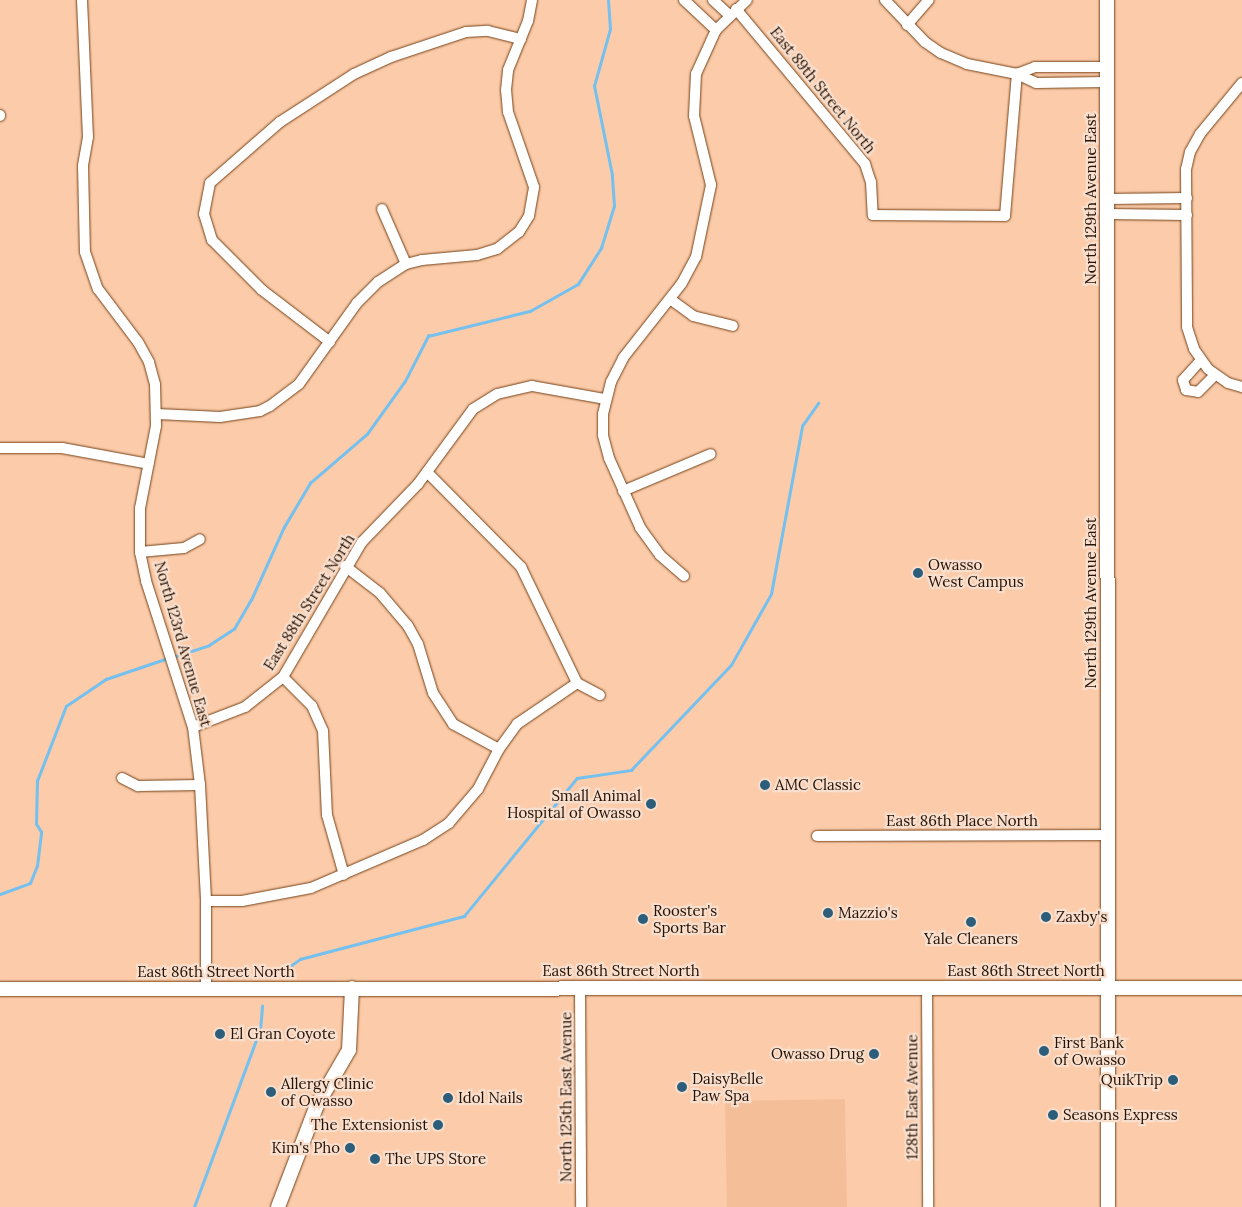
<!DOCTYPE html>
<html>
<head>
<meta charset="utf-8">
<style>
  body { margin:0 }
  #map { position:relative; width:1242px; height:1207px; overflow:hidden; background:#fccba9; font-family:Lora,serif }
  div>[style] { position:absolute }
  .built>* { inset:0; background:#f4be99; transform-origin:0 0 }
  .stream>* { height:2.5px; margin:-1.25px; padding:0 1.25px; transform-origin:1.25px; border-radius:1.25px; background:#74c0ef }
  .roads { filter:drop-shadow(0 0 1px #754217) drop-shadow(0 0 1px #754217) }
  .street>* { height:10px; margin:-5px; padding:0 5px; transform-origin:5px; border-radius:5px; background:#fff }
  .secondary>* { height:14px; margin:-7px; padding:0 7px; transform-origin:7px; border-radius:7px; background:#fff }
  .dots>* { width:14px; height:14px; translate:-50% -50%; box-sizing:border-box; border:2px solid #f7decd; border-radius:50% }
  span { translate:-50% -50%; white-space:nowrap; text-align:center; line-height:1.15; -webkit-text-stroke:4.5px #f7decd; paint-order:stroke }
  .street-label { font-size:15px; color:#261102 }
  .poi-label { font-size:15px; color:#261102 }
  .left { translate:0 -50%; text-align:left }
  .right { translate:-100% -50%; text-align:right }
</style>
</head>
<body>
<div id="map">
  <div class="built">
    <i style="left:845px;top:1099px;width:108px;height:120px;rotate:89deg"></i>
  </div>
  <div class="stream">
    <i style="left:173px;top:657px;width:38px;rotate:-18deg"></i>
    <i style="left:209px;top:645px;width:30px;rotate:-33deg"></i>
    <i style="left:234px;top:629px;width:34px;rotate:-60deg"></i>
    <i style="left:251px;top:600px;width:80px;rotate:-65.7deg"></i>
    <i style="left:284px;top:527px;width:51px;rotate:-59.4deg"></i>
    <i style="left:310px;top:483px;width:75px;rotate:-40.7deg"></i>
    <i style="left:367px;top:434px;width:65px;rotate:-54.4deg"></i>
    <i style="left:405px;top:381px;width:51px;rotate:-62.9deg"></i>
    <i style="left:428px;top:336px;width:105px;rotate:-13.8deg"></i>
    <i style="left:530px;top:311px;width:55px;rotate:-29.4deg"></i>
    <i style="left:578px;top:284px;width:43px;rotate:-57.4deg"></i>
    <i style="left:601px;top:248px;width:44px;rotate:-72.8deg"></i>
    <i style="left:614px;top:206px;width:31px;rotate:-94deg"></i>
    <i style="left:612px;top:175px;width:91px;rotate:-101.4deg"></i>
    <i style="left:594px;top:86px;width:59px;rotate:-74.3deg"></i>
    <i style="left:610px;top:29px;width:29px;rotate:-94deg"></i>
    <i style="left:0;top:894px;width:32px;rotate:-20deg"></i>
    <i style="left:30px;top:883px;width:18px;rotate:-68deg"></i>
    <i style="left:37px;top:866px;width:34px;rotate:-83deg"></i>
    <i style="left:41px;top:832px;width:9px;rotate:-122deg"></i>
    <i style="left:36px;top:824px;width:43px;rotate:-88.7deg"></i>
    <i style="left:37px;top:781px;width:80px;rotate:-68.9deg"></i>
    <i style="left:66px;top:706px;width:48px;rotate:-34deg"></i>
    <i style="left:106px;top:679px;width:65px;rotate:-18.7deg"></i>
    <i style="left:283px;top:971px;width:21px;rotate:-35deg"></i>
    <i style="left:300px;top:959px;width:170px;rotate:-14.7deg"></i>
    <i style="left:464px;top:916px;width:178px;rotate:-50.7deg"></i>
    <i style="left:577px;top:778px;width:55px;rotate:-8.4deg"></i>
    <i style="left:631px;top:770px;width:145px;rotate:-46.4deg"></i>
    <i style="left:731px;top:665px;width:81px;rotate:-60.6deg"></i>
    <i style="left:771px;top:594px;width:171px;rotate:-79.5deg"></i>
    <i style="left:802px;top:426px;width:28px;rotate:-55deg"></i>
    <i style="left:194px;top:1207px;width:189px;rotate:-69.6deg"></i>
    <i style="left:260px;top:1030px;width:24px;rotate:-85deg"></i>
  </div>
  <div class="roads">
    <div class="street">
      <i style="left:82px;top:0;width:137px;rotate:87.5deg"></i>
      <i style="left:88px;top:137px;width:29px;rotate:100deg"></i>
      <i style="left:83px;top:166px;width:86px;rotate:88.7deg"></i>
      <i style="left:85px;top:252px;width:39px;rotate:71deg"></i>
      <i style="left:98px;top:289px;width:66px;rotate:53deg"></i>
      <i style="left:138px;top:342px;width:23px;rotate:61deg"></i>
      <i style="left:149px;top:362px;width:23px;rotate:75deg"></i>
      <i style="left:155px;top:384px;width:42px;rotate:88.6deg"></i>
      <i style="left:156px;top:426px;width:84px;rotate:101deg"></i>
      <i style="left:140px;top:508px;width:44px;rotate:90deg"></i>
      <i style="left:140px;top:552px;width:30px;rotate:78deg"></i>
      <i style="left:146px;top:581px;width:153px;rotate:72.2deg"></i>
      <i style="left:193px;top:727px;width:58px;rotate:83.1deg"></i>
      <i style="left:200px;top:785px;width:116px;rotate:87deg"></i>
      <i style="left:206px;top:901px;width:88px;rotate:90deg"></i>
      <i style="left:684px;top:0;width:44px;rotate:43.2deg"></i>
      <i style="left:713px;top:0;width:22px;rotate:43deg"></i>
      <i style="left:885px;top:0;width:58px;rotate:46.4deg"></i>
      <i style="left:925px;top:42px;width:19px;rotate:35deg"></i>
      <i style="left:941px;top:53px;width:28px;rotate:23deg"></i>
      <i style="left:967px;top:64px;width:51px;rotate:11.3deg"></i>
      <i style="left:1017px;top:74px;width:21px;rotate:25deg"></i>
      <i style="left:1036px;top:83px;width:71px;rotate:-0.8deg"></i>
      <i style="left:736px;top:9px;width:202px;rotate:50.2deg"></i>
      <i style="left:865px;top:164px;width:19px;rotate:72deg"></i>
      <i style="left:871px;top:182px;width:33px;rotate:87deg"></i>
      <i style="left:873px;top:215px;width:132px;rotate:0.4deg"></i>
      <i style="left:1005px;top:216px;width:143px;rotate:-85.2deg"></i>
      <i style="left:907px;top:25px;width:33px;rotate:-49deg"></i>
      <i style="left:1017px;top:74px;width:19px;rotate:-21deg"></i>
      <i style="left:1035px;top:67px;width:72px"></i>
      <i style="left:1242px;top:83px;width:66px;rotate:129.5deg"></i>
      <i style="left:1200px;top:134px;width:21px;rotate:119deg"></i>
      <i style="left:1190px;top:152px;width:17px;rotate:103deg"></i>
      <i style="left:1186px;top:169px;width:158px;rotate:89.6deg"></i>
      <i style="left:1187px;top:327px;width:23px;rotate:72deg"></i>
      <i style="left:1194px;top:349px;width:24px;rotate:55deg"></i>
      <i style="left:1208px;top:369px;width:24px;rotate:35deg"></i>
      <i style="left:1228px;top:383px;width:15px;rotate:16deg"></i>
      <i style="left:0;top:115px;width:1px;rotate:90deg"></i>
      <i style="left:1108px;top:199px;width:79px;rotate:-0.7deg"></i>
      <i style="left:382px;top:209px;width:60px;rotate:66.4deg"></i>
      <i style="left:1108px;top:214px;width:79px;rotate:0.7deg"></i>
      <i style="left:670px;top:299px;width:29px;rotate:36deg"></i>
      <i style="left:693px;top:316px;width:41px;rotate:14deg"></i>
      <i style="left:330px;top:342px;width:86px;rotate:-142.6deg"></i>
      <i style="left:262px;top:290px;width:71px;rotate:-135deg"></i>
      <i style="left:212px;top:240px;width:27px;rotate:-107deg"></i>
      <i style="left:204px;top:214px;width:32px;rotate:-79deg"></i>
      <i style="left:210px;top:183px;width:93px;rotate:-41.1deg"></i>
      <i style="left:280px;top:122px;width:88px;rotate:-33deg"></i>
      <i style="left:354px;top:74px;width:41px;rotate:-24.7deg"></i>
      <i style="left:391px;top:57px;width:79px;rotate:-18.4deg"></i>
      <i style="left:466px;top:32px;width:22px;rotate:-3deg"></i>
      <i style="left:488px;top:31px;width:34px;rotate:14deg"></i>
      <i style="left:1201px;top:360px;width:27px;rotate:132deg"></i>
      <i style="left:1183px;top:380px;width:10px;rotate:73deg"></i>
      <i style="left:1186px;top:390px;width:12px;rotate:9deg"></i>
      <i style="left:1198px;top:392px;width:24px;rotate:-45deg"></i>
      <i style="left:157px;top:414px;width:63px;rotate:2.7deg"></i>
      <i style="left:220px;top:417px;width:40px;rotate:-8.5deg"></i>
      <i style="left:260px;top:411px;width:11px;rotate:-27deg"></i>
      <i style="left:270px;top:406px;width:36px;rotate:-37deg"></i>
      <i style="left:299px;top:384px;width:100px;rotate:-54.4deg"></i>
      <i style="left:357px;top:303px;width:30px;rotate:-45deg"></i>
      <i style="left:378px;top:282px;width:33px;rotate:-33deg"></i>
      <i style="left:406px;top:264px;width:16px;rotate:-14deg"></i>
      <i style="left:422px;top:260px;width:55px;rotate:-5.2deg"></i>
      <i style="left:477px;top:255px;width:21px;rotate:-17deg"></i>
      <i style="left:497px;top:249px;width:28px;rotate:-38deg"></i>
      <i style="left:519px;top:232px;width:19px;rotate:-58deg"></i>
      <i style="left:529px;top:216px;width:29px;rotate:-80deg"></i>
      <i style="left:534px;top:187px;width:79px;rotate:-109.1deg"></i>
      <i style="left:508px;top:112px;width:22px;rotate:-95deg"></i>
      <i style="left:506px;top:90px;width:20px;rotate:-84deg"></i>
      <i style="left:508px;top:70px;width:53px;rotate:-67.8deg"></i>
      <i style="left:528px;top:21px;width:21px;rotate:-79deg"></i>
      <i style="left:0;top:448px;width:62px"></i>
      <i style="left:62px;top:448px;width:88px;rotate:10.4deg"></i>
      <i style="left:427px;top:472px;width:134px;rotate:45.3deg"></i>
      <i style="left:521px;top:567px;width:129px;rotate:64.2deg"></i>
      <i style="left:577px;top:683px;width:26px;rotate:28deg"></i>
      <i style="left:623px;top:491px;width:95px;rotate:-22.8deg"></i>
      <i style="left:140px;top:552px;width:44px;rotate:-5.2deg"></i>
      <i style="left:184px;top:548px;width:18px;rotate:-29deg"></i>
      <i style="left:345px;top:566px;width:44px;rotate:37.6deg"></i>
      <i style="left:380px;top:593px;width:43px;rotate:49.7deg"></i>
      <i style="left:408px;top:626px;width:21px;rotate:61deg"></i>
      <i style="left:418px;top:644px;width:51px;rotate:73deg"></i>
      <i style="left:433px;top:693px;width:37px;rotate:57deg"></i>
      <i style="left:453px;top:724px;width:52px;rotate:28.5deg"></i>
      <i style="left:684px;top:576px;width:32px;rotate:-139deg"></i>
      <i style="left:660px;top:555px;width:34px;rotate:-126deg"></i>
      <i style="left:640px;top:527px;width:76px;rotate:-114.2deg"></i>
      <i style="left:609px;top:458px;width:24px;rotate:-105deg"></i>
      <i style="left:603px;top:435px;width:21px;rotate:-90deg"></i>
      <i style="left:603px;top:414px;width:33px;rotate:-76deg"></i>
      <i style="left:611px;top:382px;width:27px;rotate:-63deg"></i>
      <i style="left:623px;top:358px;width:95px;rotate:-51.8deg"></i>
      <i style="left:682px;top:283px;width:30px;rotate:-62deg"></i>
      <i style="left:696px;top:257px;width:74px;rotate:-78.2deg"></i>
      <i style="left:711px;top:185px;width:71px;rotate:-103.8deg"></i>
      <i style="left:694px;top:116px;width:42px;rotate:-87.3deg"></i>
      <i style="left:696px;top:74px;width:48px;rotate:-65.6deg"></i>
      <i style="left:716px;top:30px;width:43px;rotate:-44.1deg"></i>
      <i style="left:283px;top:677px;width:41px;rotate:45deg"></i>
      <i style="left:312px;top:706px;width:27px;rotate:66deg"></i>
      <i style="left:323px;top:731px;width:84px;rotate:87.3deg"></i>
      <i style="left:327px;top:815px;width:62px;rotate:74.2deg"></i>
      <i style="left:193px;top:727px;width:56px;rotate:-21deg"></i>
      <i style="left:245px;top:707px;width:48px;rotate:-38.3deg"></i>
      <i style="left:283px;top:677px;width:156px;rotate:-59.7deg"></i>
      <i style="left:362px;top:542px;width:81px;rotate:-46deg"></i>
      <i style="left:418px;top:484px;width:93px;rotate:-53.7deg"></i>
      <i style="left:473px;top:409px;width:28px;rotate:-32deg"></i>
      <i style="left:497px;top:394px;width:36px;rotate:-13deg"></i>
      <i style="left:532px;top:386px;width:74px;rotate:10.1deg"></i>
      <i style="left:122px;top:778px;width:18px;rotate:27deg"></i>
      <i style="left:138px;top:786px;width:62px;rotate:-0.9deg"></i>
      <i style="left:817px;top:836px;width:290px;rotate:-0.2deg"></i>
      <i style="left:206px;top:901px;width:36px"></i>
      <i style="left:242px;top:901px;width:70px;rotate:-10.7deg"></i>
      <i style="left:311px;top:888px;width:122px;rotate:-23.2deg"></i>
      <i style="left:423px;top:840px;width:31px;rotate:-33deg"></i>
      <i style="left:449px;top:823px;width:45px;rotate:-49.5deg"></i>
      <i style="left:478px;top:789px;width:45px;rotate:-62.3deg"></i>
      <i style="left:499px;top:749px;width:31px;rotate:-54deg"></i>
      <i style="left:517px;top:724px;width:73px;rotate:-34.3deg"></i>
      <i style="left:580px;top:987px;width:220px;rotate:89.7deg"></i>
      <i style="left:927px;top:987px;width:220px;rotate:89.7deg"></i>
    </div>
    <div class="secondary">
      <i style="left:1107px;top:0;width:1207px;rotate:89.95deg"></i>
      <i style="left:0;top:989px;width:1242px;rotate:-0.05deg"></i>
      <i style="left:278px;top:1207px;width:109px;rotate:-69.1deg"></i>
      <i style="left:317px;top:1105px;width:64px;rotate:-59.8deg"></i>
      <i style="left:349px;top:1050px;width:62px;rotate:-87.2deg"></i>
    </div>
  </div>
  <div class="dots">
    <i style="left:918px;top:573px;background:#2c5e7b"></i>
    <i style="left:765px;top:785px;background:#2c5e7b"></i>
    <i style="left:651px;top:804px;background:#2c5e7b"></i>
    <i style="left:828px;top:913px;background:#2c5e7b"></i>
    <i style="left:1046px;top:917px;background:#2c5e7b"></i>
    <i style="left:643px;top:919px;background:#2c5e7b"></i>
    <i style="left:971px;top:922px;background:#2c5e7b"></i>
    <i style="left:220px;top:1034px;background:#2c5e7b"></i>
    <i style="left:1044px;top:1051px;background:#2c5e7b"></i>
    <i style="left:874px;top:1054px;background:#2c5e7b"></i>
    <i style="left:1173px;top:1080px;background:#2c5e7b"></i>
    <i style="left:682px;top:1087px;background:#2c5e7b"></i>
    <i style="left:271px;top:1092px;background:#2c5e7b"></i>
    <i style="left:448px;top:1098px;background:#2c5e7b"></i>
    <i style="left:1053px;top:1115px;background:#2c5e7b"></i>
    <i style="left:438px;top:1125px;background:#2c5e7b"></i>
    <i style="left:350px;top:1148px;background:#2c5e7b"></i>
    <i style="left:375px;top:1159px;background:#2c5e7b"></i>
  </div>
  <div class="street-label">
    <span style="left:823px;top:90px;rotate:51deg">East 89th Street North</span>
    <span style="left:1091px;top:199px;rotate:-90deg">North 129th Avenue East</span>
    <span style="left:309px;top:602px;rotate:-58deg">East 88th Street North</span>
    <span style="left:1091px;top:603px;rotate:-90deg">North 129th Avenue East</span>
    <span style="left:183px;top:644px;rotate:74deg">North 123rd Avenue East</span>
    <span style="left:962px;top:821px">East 86th Place North</span>
    <span style="left:621px;top:971px">East 86th Street North</span>
    <span style="left:1026px;top:971px">East 86th Street North</span>
    <span style="left:216px;top:972px">East 86th Street North</span>
    <span style="left:566px;top:1097px;rotate:-90deg">North 125th East Avenue</span>
    <span style="left:912px;top:1097px;rotate:-90deg">128th East Avenue</span>
  </div>
  <div class="poi-label">
    <span class="left" style="left:928px;top:573px">Owasso<br>West Campus</span>
    <span class="left" style="left:775px;top:785px">AMC Classic</span>
    <span class="right" style="left:641px;top:804px">Small Animal<br>Hospital of Owasso</span>
    <span class="left" style="left:653px;top:919px">Rooster's<br>Sports Bar</span>
    <span class="left" style="left:838px;top:913px">Mazzio's</span>
    <span class="left" style="left:1056px;top:917px">Zaxby's</span>
    <span style="left:971px;top:939px">Yale Cleaners</span>
    <span class="left" style="left:230px;top:1034px">El Gran Coyote</span>
    <span class="left" style="left:1054px;top:1051px">First Bank<br>of Owasso</span>
    <span class="right" style="left:864px;top:1054px">Owasso Drug</span>
    <span class="left" style="left:692px;top:1087px">DaisyBelle<br>Paw Spa</span>
    <span class="right" style="left:1163px;top:1080px">QuikTrip</span>
    <span class="left" style="left:281px;top:1092px">Allergy Clinic<br>of Owasso</span>
    <span class="left" style="left:458px;top:1098px">Idol Nails</span>
    <span class="left" style="left:1063px;top:1115px">Seasons Express</span>
    <span class="right" style="left:428px;top:1125px">The Extensionist</span>
    <span class="right" style="left:340px;top:1148px">Kim's Pho</span>
    <span class="left" style="left:385px;top:1159px">The UPS Store</span>
  </div>
</div>
</body>
</html>
